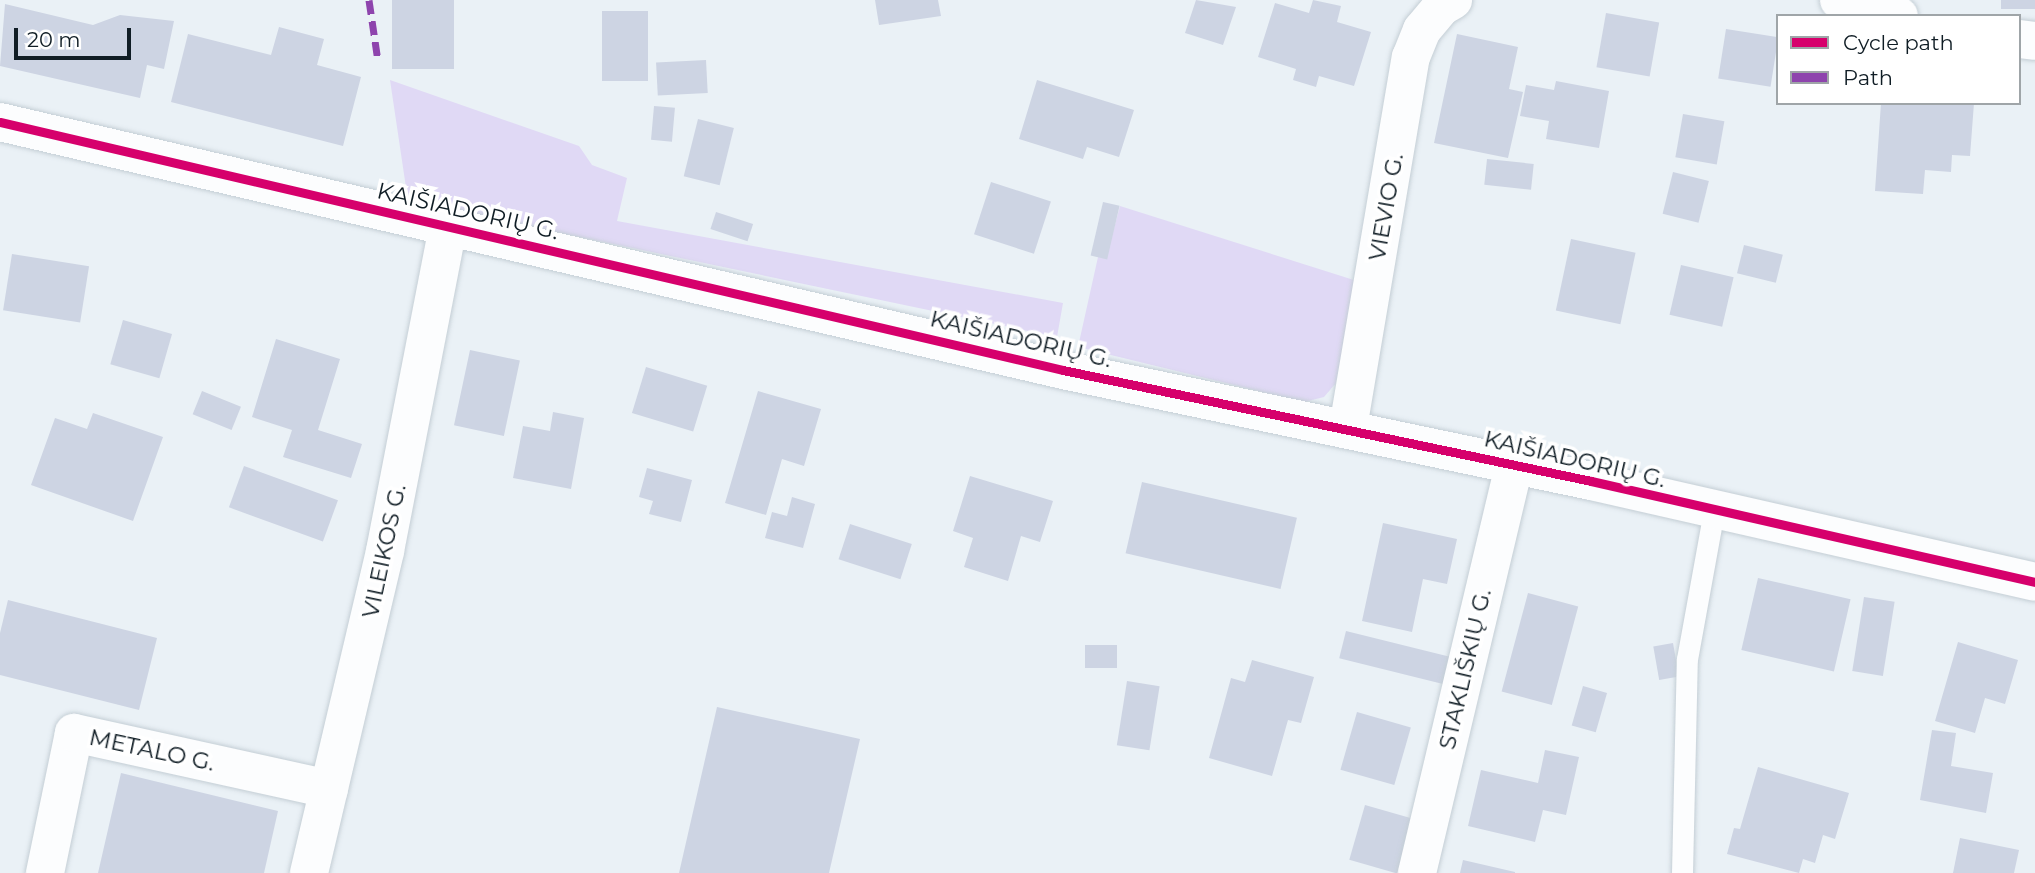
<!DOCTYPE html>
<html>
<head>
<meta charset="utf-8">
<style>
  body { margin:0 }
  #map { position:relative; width:2035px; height:873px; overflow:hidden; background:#eaf1f6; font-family:Montserrat,sans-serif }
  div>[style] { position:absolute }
  .green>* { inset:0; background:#e0d9f5 }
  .building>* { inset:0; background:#cdd4e3; transform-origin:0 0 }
  .roads { filter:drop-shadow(0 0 2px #c4ced5) drop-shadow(0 0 2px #c4ced5) }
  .service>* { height:21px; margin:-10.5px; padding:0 10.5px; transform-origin:10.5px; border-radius:10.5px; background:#fcfdfe }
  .minor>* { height:38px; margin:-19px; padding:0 19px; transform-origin:19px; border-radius:19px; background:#fcfdfe }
  .quiet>* { height:7px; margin-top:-3.5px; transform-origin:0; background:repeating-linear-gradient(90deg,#8e44ad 0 14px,transparent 0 21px) }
  .cycleway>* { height:9px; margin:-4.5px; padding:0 4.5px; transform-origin:4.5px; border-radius:4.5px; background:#d6006c }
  span { translate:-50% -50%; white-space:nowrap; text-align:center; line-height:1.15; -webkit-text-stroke:7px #fff; paint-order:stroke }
  .street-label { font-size:23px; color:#101d25 }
  .legend { position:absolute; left:1776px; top:14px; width:245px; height:91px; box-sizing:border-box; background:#fff; border:2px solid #9fa5a8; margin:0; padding:9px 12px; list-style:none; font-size:21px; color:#101d25 }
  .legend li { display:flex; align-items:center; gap:14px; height:35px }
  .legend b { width:35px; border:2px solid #9fa5a8 }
  .scale { position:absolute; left:14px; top:28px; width:117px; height:32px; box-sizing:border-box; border:4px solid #101d25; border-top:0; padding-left:9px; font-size:21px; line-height:24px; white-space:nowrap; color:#101d25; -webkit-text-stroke:5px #fff; paint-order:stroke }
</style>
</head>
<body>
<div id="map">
  <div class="green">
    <i style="clip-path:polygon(390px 80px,579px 146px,592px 165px,627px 178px,617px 221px,1063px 303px,1057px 337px,408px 201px)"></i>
    <i style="clip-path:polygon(1120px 206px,1357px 281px,1336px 383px,1324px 397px,1304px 402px,1078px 347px,1098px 257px,1106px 258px)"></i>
  </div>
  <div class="building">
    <i style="left:392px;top:0;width:62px;height:69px"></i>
    <i style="clip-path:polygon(875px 0,938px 0,941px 16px,879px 25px)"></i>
    <i style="clip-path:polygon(1196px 0,1236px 7px,1223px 45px,1185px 33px)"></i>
    <i style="clip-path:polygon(1313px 0,1341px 6px,1337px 22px,1371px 32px,1354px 86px,1319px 76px,1316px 87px,1293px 80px,1296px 69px,1258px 57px,1275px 3px,1309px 13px)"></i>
    <i style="left:2001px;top:0;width:34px;height:9px"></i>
    <i style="clip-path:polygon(5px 4px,93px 25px,120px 15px,174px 21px,164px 69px,147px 65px,140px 98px,0 66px)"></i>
    <i style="left:602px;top:11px;width:46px;height:70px"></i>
    <i style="left:1606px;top:13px;width:54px;height:55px;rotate:10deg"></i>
    <i style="clip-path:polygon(279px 27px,324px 39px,317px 65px,361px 77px,343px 146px,171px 102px,188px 34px,271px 55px)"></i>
    <i style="left:1726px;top:29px;width:53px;height:50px;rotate:9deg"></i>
    <i style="clip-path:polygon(1457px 34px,1518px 47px,1509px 89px,1523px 92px,1508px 158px,1434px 143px)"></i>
    <i style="left:706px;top:60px;width:33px;height:50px;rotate:87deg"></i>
    <i style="clip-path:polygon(1037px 80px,1134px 110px,1119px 157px,1087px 147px,1083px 159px,1019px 139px)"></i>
    <i style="clip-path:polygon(1556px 81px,1609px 91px,1599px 148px,1546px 139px,1549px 121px,1520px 116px,1526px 85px,1554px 90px)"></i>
    <i style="clip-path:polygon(1881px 103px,1974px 103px,1970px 156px,1952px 155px,1951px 172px,1925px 170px,1923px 194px,1875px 191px)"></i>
    <i style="left:654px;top:106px;width:21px;height:34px;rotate:5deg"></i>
    <i style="left:1683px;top:114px;width:42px;height:44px;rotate:10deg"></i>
    <i style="left:698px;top:119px;width:37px;height:59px;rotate:14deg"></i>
    <i style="left:1487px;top:159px;width:47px;height:26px;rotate:6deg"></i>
    <i style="left:1673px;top:172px;width:37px;height:43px;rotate:14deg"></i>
    <i style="left:991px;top:182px;width:63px;height:55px;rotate:18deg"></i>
    <i style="left:1103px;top:202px;width:17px;height:55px;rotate:13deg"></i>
    <i style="left:716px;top:212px;width:39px;height:18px;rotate:18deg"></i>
    <i style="left:1571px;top:239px;width:66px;height:73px;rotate:12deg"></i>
    <i style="left:1744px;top:245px;width:40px;height:29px;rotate:14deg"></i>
    <i style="left:12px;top:254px;width:78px;height:57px;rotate:9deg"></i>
    <i style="left:1681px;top:265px;width:54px;height:51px;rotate:13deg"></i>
    <i style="left:123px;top:320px;width:51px;height:46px;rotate:16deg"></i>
    <i style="clip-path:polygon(276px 339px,340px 359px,318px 430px,362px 444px,351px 478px,283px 457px,292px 430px,252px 417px)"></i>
    <i style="left:470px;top:350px;width:51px;height:77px;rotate:12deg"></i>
    <i style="left:646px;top:367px;width:64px;height:48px;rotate:17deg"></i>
    <i style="left:202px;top:391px;width:42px;height:25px;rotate:22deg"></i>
    <i style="clip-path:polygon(758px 391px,821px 409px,804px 466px,782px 459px,766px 515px,725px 503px)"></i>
    <i style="clip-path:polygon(553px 412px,584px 418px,571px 489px,513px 478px,523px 426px,550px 431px)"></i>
    <i style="clip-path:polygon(93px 413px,163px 437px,133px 521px,31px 485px,55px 418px,87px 429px)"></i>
    <i style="left:244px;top:466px;width:100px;height:44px;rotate:20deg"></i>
    <i style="clip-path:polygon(647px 468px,692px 480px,681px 522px,649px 514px,653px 501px,639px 497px)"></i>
    <i style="clip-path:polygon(970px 476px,1053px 501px,1040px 542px,1021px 536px,1008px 581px,964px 567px,973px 538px,953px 531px)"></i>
    <i style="left:1142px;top:482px;width:159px;height:73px;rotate:13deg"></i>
    <i style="clip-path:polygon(792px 497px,815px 504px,803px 548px,765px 538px,772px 512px,787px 516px)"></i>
    <i style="clip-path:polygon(1383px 523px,1457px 539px,1447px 584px,1423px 579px,1412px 632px,1362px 621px)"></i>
    <i style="left:850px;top:524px;width:65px;height:37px;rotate:18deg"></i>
    <i style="left:1758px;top:578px;width:95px;height:74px;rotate:13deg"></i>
    <i style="left:1528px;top:593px;width:52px;height:102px;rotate:15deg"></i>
    <i style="left:1864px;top:597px;width:31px;height:75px;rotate:9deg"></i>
    <i style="clip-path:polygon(8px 600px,157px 638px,139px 710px,0 675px,0 633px)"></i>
    <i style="left:1346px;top:631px;width:110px;height:28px;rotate:14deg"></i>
    <i style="clip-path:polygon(1958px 642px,2018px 660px,2005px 704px,1985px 698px,1975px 733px,1935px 721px)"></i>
    <i style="left:1673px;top:643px;width:34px;height:20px;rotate:80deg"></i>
    <i style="left:1085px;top:645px;width:32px;height:23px"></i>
    <i style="clip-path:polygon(1252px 660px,1314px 677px,1301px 723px,1288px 720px,1272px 776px,1209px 758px,1231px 678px,1245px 682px)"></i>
    <i style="left:1127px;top:681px;width:33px;height:65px;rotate:9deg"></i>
    <i style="left:1583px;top:686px;width:25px;height:41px;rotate:16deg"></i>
    <i style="clip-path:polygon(717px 707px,860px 739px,829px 873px,679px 873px)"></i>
    <i style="left:1357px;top:712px;width:56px;height:60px;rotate:16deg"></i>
    <i style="clip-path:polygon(1932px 730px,1956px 733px,1951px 766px,1993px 773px,1986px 813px,1920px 800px)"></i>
    <i style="clip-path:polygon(1545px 750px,1579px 757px,1566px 815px,1543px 810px,1535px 842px,1468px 826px,1481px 770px,1538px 783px)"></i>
    <i style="clip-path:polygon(1758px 767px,1849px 793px,1835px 839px,1823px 835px,1815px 863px,1803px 859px,1799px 873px,1727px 854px,1734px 828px,1740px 829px)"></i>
    <i style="clip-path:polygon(121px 773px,278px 811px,264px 873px,98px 873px)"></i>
    <i style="left:1365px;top:805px;width:50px;height:57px;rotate:16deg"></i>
    <i style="clip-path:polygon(1960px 838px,2019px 850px,2014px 873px,1953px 873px)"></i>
    <i style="clip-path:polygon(1463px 860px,1515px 872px,1515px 873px,1460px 873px)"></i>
  </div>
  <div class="roads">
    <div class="service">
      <i style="left:1682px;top:873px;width:214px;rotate:-88.7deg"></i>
      <i style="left:1687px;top:659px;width:151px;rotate:-79.7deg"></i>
    </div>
    <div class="minor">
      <i style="left:1839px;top:0;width:62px;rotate:14.9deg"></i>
      <i style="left:2019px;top:39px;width:16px;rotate:7deg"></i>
      <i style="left:0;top:122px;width:1092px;rotate:13.13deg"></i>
      <i style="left:1063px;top:370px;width:540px;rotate:11.87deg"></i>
      <i style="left:1591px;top:481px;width:455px;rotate:12.8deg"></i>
      <i style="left:1348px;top:428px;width:376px;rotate:-80.4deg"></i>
      <i style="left:1411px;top:57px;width:29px;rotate:-68deg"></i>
      <i style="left:1422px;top:30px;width:30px;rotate:-50deg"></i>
      <i style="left:1441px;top:7px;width:14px;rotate:-30deg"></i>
      <i style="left:45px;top:873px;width:143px;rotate:-78.3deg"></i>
      <i style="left:74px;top:733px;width:261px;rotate:12.4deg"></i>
      <i style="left:309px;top:873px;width:331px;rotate:-76.7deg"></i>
      <i style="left:385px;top:551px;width:330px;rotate:-79deg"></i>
      <i style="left:1417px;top:873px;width:419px;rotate:-76.6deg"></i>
    </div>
  </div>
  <div class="quiet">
    <i style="left:369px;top:0;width:62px;rotate:81.6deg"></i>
  </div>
  <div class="cycleway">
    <i style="left:0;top:122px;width:1092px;rotate:13.13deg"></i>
    <i style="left:1063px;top:370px;width:540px;rotate:11.87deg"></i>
    <i style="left:1591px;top:481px;width:455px;rotate:12.8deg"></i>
  </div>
  <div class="street-label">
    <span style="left:1386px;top:207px;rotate:-80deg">VIEVIO G.</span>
    <span style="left:468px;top:211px;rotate:13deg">KAIŠIADORIŲ G.</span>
    <span style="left:1021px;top:339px;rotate:13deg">KAIŠIADORIŲ G.</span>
    <span style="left:1575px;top:459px;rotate:13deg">KAIŠIADORIŲ G.</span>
    <span style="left:384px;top:551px;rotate:-78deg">VILEIKOS G.</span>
    <span style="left:1465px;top:669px;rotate:-77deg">STAKLIŠKIŲ G.</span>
    <span style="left:152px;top:750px;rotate:12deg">METALO G.</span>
  </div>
  <ul class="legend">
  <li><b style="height:9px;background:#d6006c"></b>Cycle path</li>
  <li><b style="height:9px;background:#8e44ad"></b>Path</li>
  </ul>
  <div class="scale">20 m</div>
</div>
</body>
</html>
